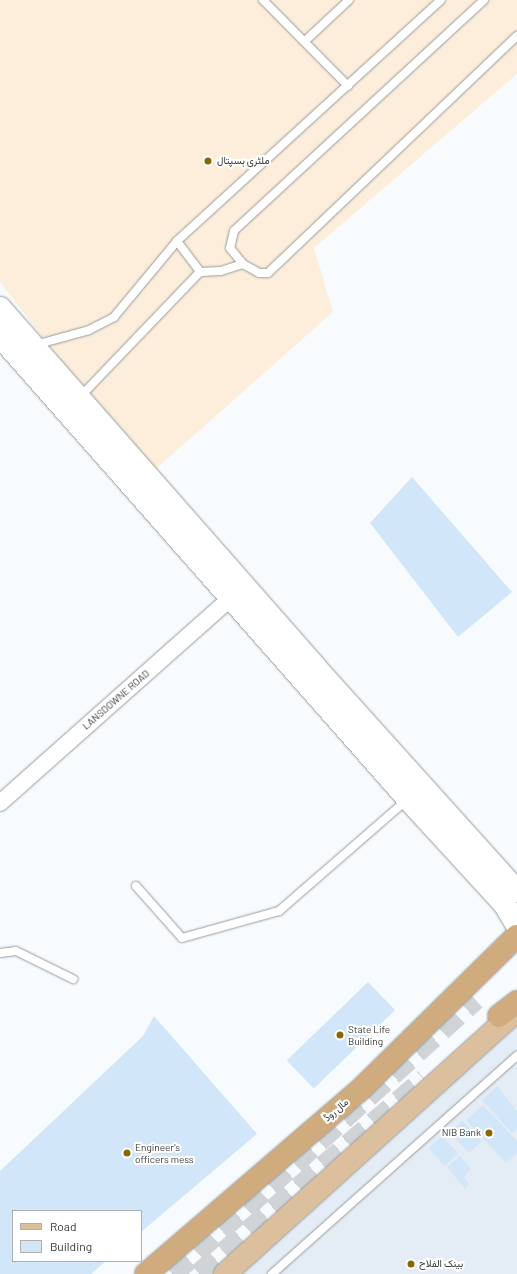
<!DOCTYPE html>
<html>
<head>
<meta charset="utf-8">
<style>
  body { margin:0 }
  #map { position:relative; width:517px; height:1274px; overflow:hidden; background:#f7fbfe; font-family:Barlow,Vazirmatn,sans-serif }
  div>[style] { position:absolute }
  .built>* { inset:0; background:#e4edf5 }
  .medical>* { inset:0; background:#fceedb }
  .building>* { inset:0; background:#d1e6f8; transform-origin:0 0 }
  .trunk-tunnel>* { height:22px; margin-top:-11px; transform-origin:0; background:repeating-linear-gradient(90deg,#d1d4d7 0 22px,transparent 0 33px) }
  .roads { filter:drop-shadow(0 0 1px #989b9e) drop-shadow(0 0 1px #989b9e) }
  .service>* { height:8px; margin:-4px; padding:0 4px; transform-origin:4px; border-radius:4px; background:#fff }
  .minor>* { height:16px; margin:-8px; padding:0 8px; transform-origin:8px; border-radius:8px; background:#fff }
  .secondary>* { height:22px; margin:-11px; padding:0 11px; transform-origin:11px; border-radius:11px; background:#fff }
  .primary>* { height:22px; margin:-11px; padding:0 11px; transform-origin:11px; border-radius:11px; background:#dcc09e }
  .trunk>* { height:22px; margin:-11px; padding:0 11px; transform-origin:11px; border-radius:11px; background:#d0ab7e }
  .dots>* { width:11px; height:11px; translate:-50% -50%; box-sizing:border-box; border:2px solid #fff; border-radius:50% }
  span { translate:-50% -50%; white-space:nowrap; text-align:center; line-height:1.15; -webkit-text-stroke:4px #fff; paint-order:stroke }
  .poi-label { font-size:10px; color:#38393a }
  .left { translate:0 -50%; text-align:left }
  .right { translate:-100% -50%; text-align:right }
  .street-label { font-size:10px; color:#38393a }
  .legend { position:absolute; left:12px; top:1210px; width:130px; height:52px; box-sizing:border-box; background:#fff; border:1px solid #afb0b0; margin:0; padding:5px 7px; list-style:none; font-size:12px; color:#38393a }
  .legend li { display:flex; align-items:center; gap:8px; height:20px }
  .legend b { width:20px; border:1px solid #afb0b0 }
</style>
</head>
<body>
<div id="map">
  <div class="built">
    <i style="clip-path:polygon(517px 1010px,517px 1274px,233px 1274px)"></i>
  </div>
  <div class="medical">
    <i style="clip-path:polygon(0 0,517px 0,517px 74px,314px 248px,333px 312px,149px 475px,0 282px)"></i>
  </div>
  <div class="building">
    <i style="clip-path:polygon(412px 477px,512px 592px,458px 637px,370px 523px)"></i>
    <i style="left:368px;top:982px;width:39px;height:113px;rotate:46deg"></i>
    <i style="clip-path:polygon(154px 1016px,257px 1134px,141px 1232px,141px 1211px,13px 1211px,13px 1261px,106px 1261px,91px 1274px,0 1274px,0 1171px,143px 1036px)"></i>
    <i style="clip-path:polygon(497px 1086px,517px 1111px,517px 1129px,512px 1133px,482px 1100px)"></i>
    <i style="clip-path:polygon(483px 1105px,517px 1141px,517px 1154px,506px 1163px,466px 1120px)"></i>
    <i style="left:462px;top:1121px;width:28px;height:17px;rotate:46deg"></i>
    <i style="left:442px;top:1136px;width:24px;height:18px;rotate:48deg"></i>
    <i style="clip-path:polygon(460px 1156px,471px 1169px,464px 1177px,469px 1184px,465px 1189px,447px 1167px)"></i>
  </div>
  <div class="trunk-tunnel">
    <i style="left:172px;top:1274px;width:409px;rotate:-42.2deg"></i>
    <i style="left:199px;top:1274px;width:298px;rotate:-40.8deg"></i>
  </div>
  <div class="roads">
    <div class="service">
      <i style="left:263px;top:0;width:121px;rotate:45.3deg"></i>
      <i style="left:484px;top:0;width:340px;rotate:137.3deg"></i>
      <i style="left:234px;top:231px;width:17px;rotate:103deg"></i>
      <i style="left:230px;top:248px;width:21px;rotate:51deg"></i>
      <i style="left:243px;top:264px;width:18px;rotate:29deg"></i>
      <i style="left:259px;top:273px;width:9px"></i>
      <i style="left:268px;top:273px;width:344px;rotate:-43.6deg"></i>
      <i style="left:305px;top:41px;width:60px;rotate:-43deg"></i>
      <i style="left:177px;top:241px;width:39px;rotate:53deg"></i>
      <i style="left:35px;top:345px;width:56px;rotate:-15.5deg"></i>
      <i style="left:89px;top:330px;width:28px;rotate:-27deg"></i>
      <i style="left:114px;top:317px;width:99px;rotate:-50.3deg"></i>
      <i style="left:177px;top:241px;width:357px;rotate:-42.4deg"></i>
      <i style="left:80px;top:397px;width:173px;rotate:-46.2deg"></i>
      <i style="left:200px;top:272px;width:21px;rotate:-3deg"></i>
      <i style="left:221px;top:271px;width:23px;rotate:-18deg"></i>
      <i style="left:136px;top:886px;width:69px;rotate:48.5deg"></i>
      <i style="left:182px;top:938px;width:101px;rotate:-15.6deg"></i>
      <i style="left:279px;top:911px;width:171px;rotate:-41deg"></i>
      <i style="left:0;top:953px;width:16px;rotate:-7deg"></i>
      <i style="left:16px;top:951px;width:64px;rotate:26.2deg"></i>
      <i style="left:272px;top:1274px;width:328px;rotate:-41.7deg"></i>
    </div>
    <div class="minor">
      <i style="left:0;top:803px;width:309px;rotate:-41.6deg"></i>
    </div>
    <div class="secondary">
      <i style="left:0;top:308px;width:479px;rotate:48.7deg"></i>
      <i style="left:316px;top:668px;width:300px;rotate:48deg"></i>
      <i style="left:0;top:336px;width:617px;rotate:48.61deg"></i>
      <i style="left:408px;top:799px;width:144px;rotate:47.5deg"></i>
      <i style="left:505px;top:905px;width:23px;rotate:59deg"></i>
    </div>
    <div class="primary">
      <i style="left:225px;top:1274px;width:394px;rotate:-42.1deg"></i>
    </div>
    <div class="trunk">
      <i style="left:499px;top:1016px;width:23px;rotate:-38deg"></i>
      <i style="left:146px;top:1274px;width:281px;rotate:-40.7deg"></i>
      <i style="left:359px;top:1091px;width:221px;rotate:-44.5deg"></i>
    </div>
  </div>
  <div class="dots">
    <i style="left:208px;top:161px;background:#8a6604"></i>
    <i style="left:340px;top:1035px;background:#8a6604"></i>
    <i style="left:489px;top:1133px;background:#8a6604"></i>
    <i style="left:127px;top:1153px;background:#8a6604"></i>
    <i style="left:411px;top:1264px;background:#8a6604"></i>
  </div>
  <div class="poi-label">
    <span class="left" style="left:217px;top:161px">ملٹری ہسپتال</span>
    <span class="left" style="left:348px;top:1035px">State Life<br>Building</span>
    <span class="right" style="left:481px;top:1133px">NIB Bank</span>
    <span class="left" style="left:135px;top:1153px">Engineer's<br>officers mess</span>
    <span class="left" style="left:419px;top:1264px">بینک الفلاح</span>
  </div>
  <div class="street-label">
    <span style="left:116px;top:700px;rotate:-41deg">LANSDOWNE ROAD</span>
    <span style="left:336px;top:1110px;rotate:-41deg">مال روڈ</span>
  </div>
  <ul class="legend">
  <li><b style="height:5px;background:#dcc09e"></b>Road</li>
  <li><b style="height:11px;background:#d1e6f8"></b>Building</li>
  </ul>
</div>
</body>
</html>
